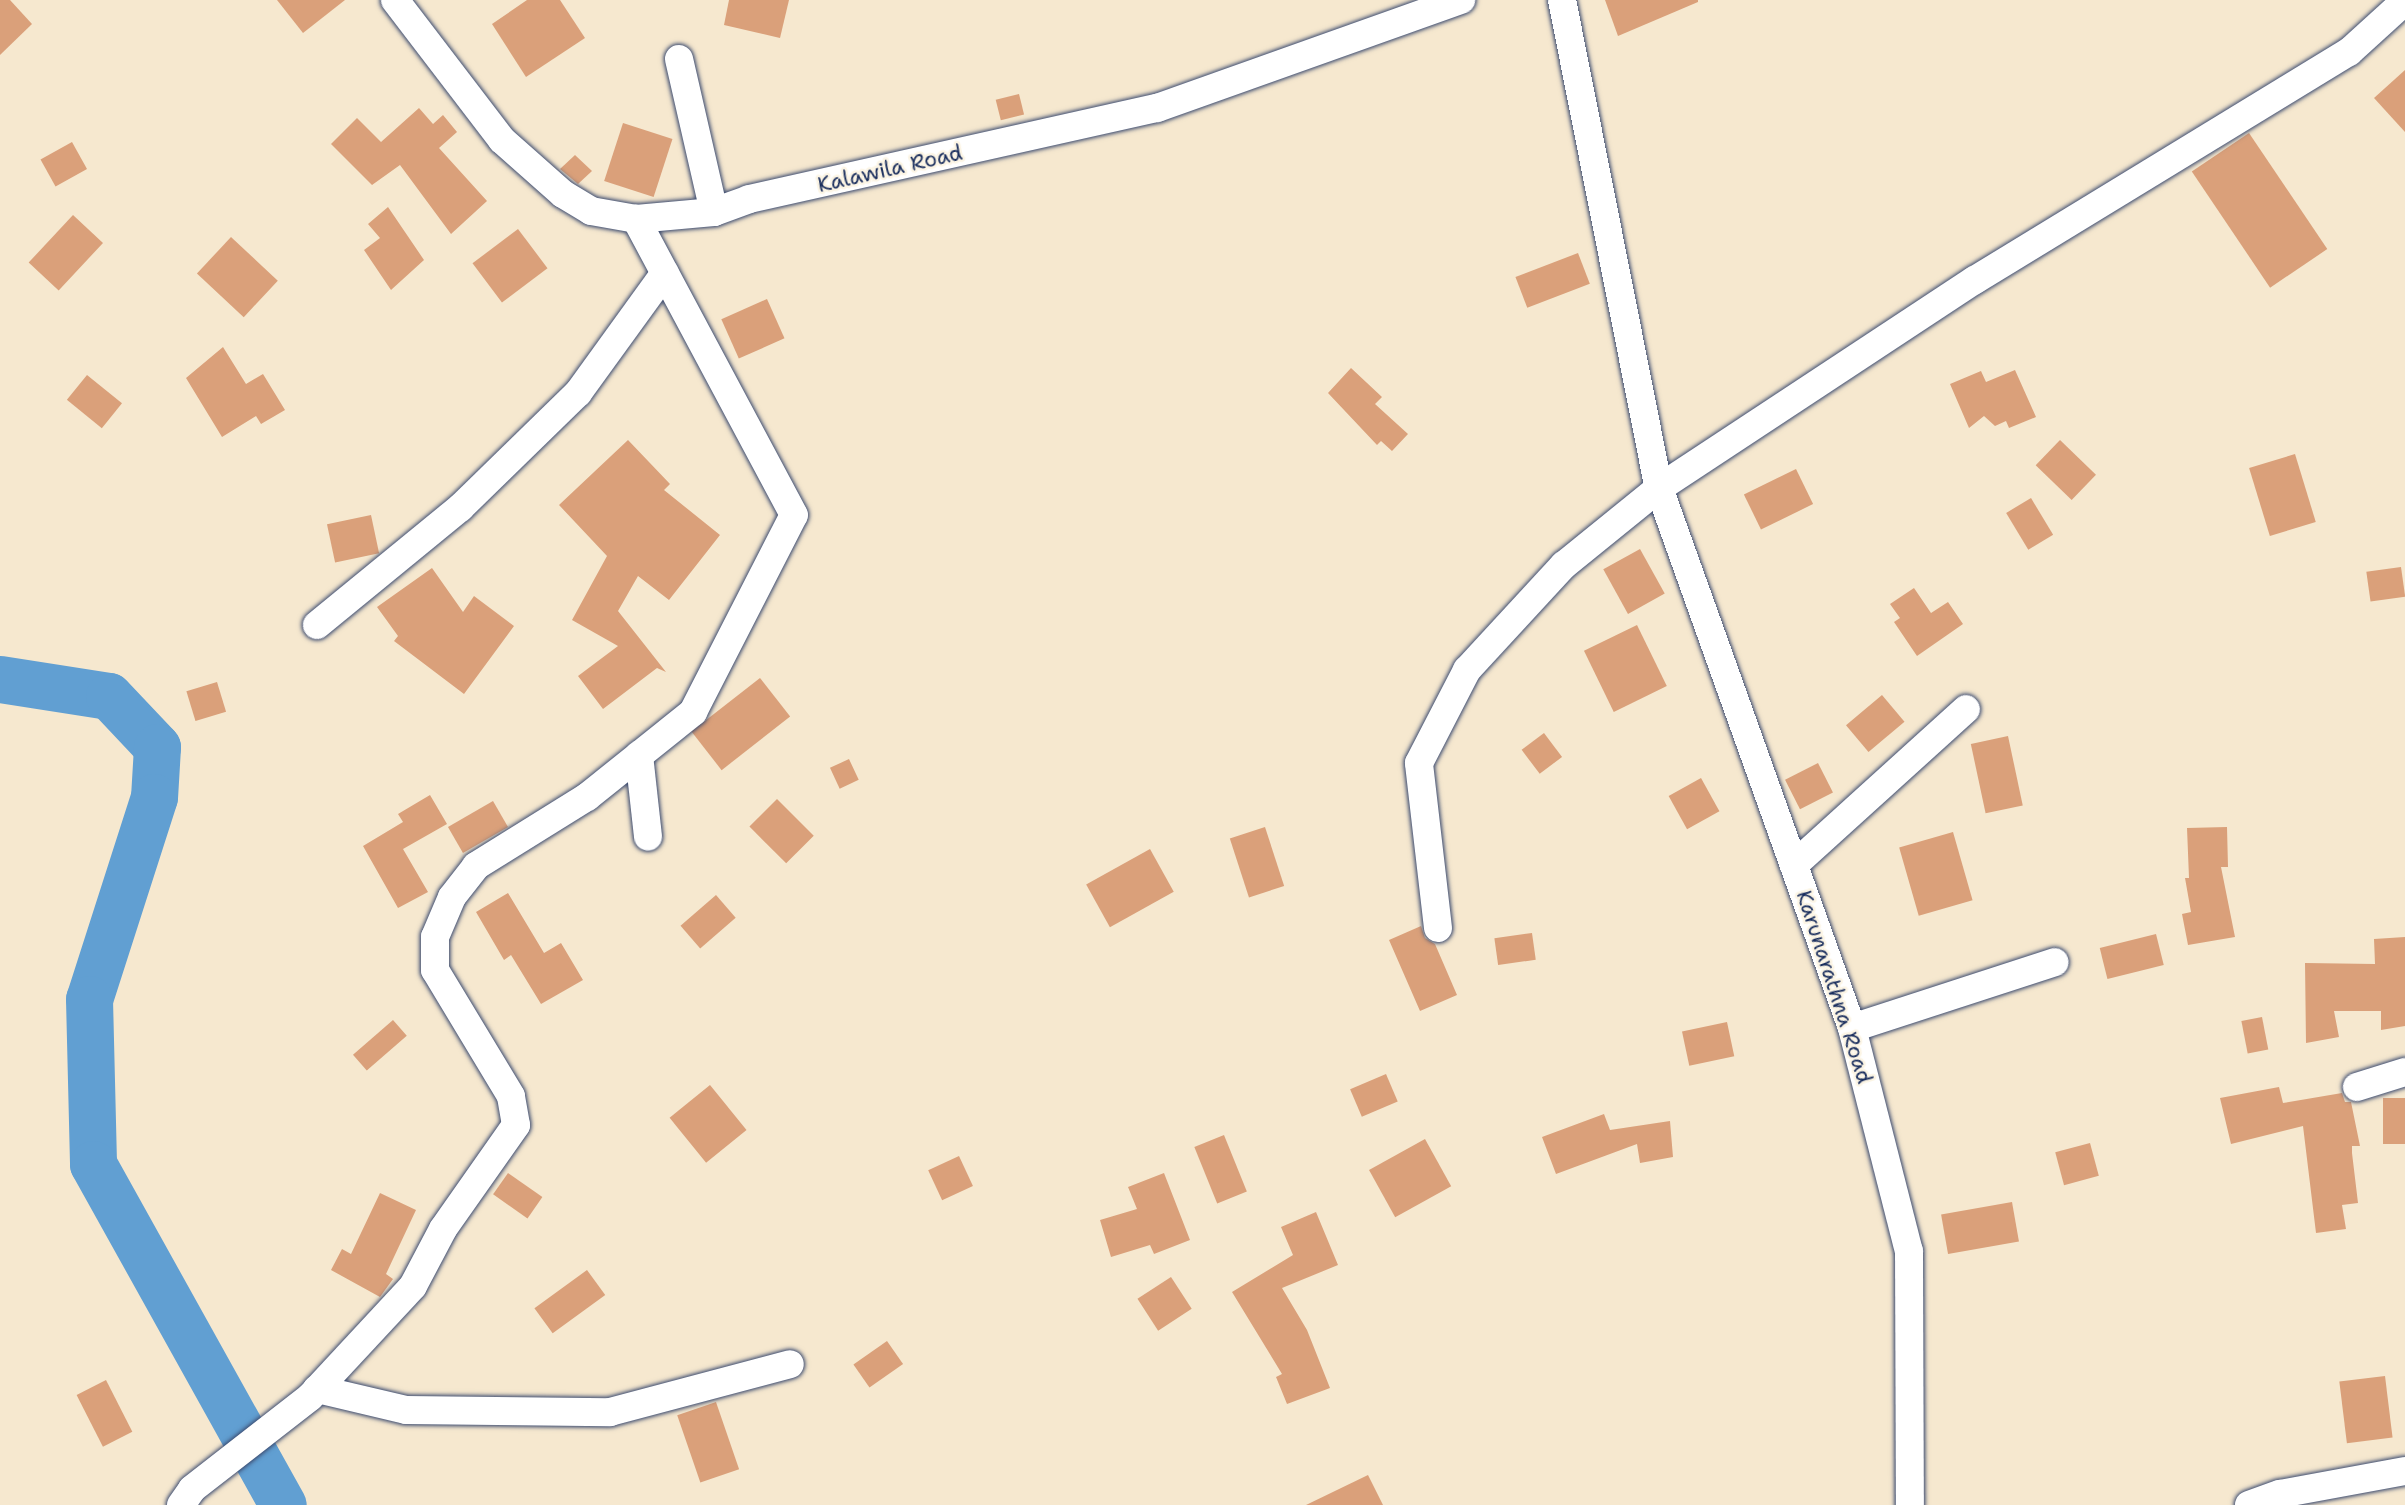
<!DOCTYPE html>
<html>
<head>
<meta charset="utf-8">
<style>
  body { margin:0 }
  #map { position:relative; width:2405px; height:1505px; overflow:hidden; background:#f6e8cf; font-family:"Shantell Sans",sans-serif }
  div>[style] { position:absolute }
  .river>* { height:47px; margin:-23.5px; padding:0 23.5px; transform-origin:23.5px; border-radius:23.5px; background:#619fd2 }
  .building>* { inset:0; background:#daa07a; transform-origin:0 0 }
  .roads { filter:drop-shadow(0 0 2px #3c4b6f) drop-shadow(0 0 2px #3c4b6f) }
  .minor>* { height:28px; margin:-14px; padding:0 14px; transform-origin:14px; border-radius:14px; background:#fff }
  span { translate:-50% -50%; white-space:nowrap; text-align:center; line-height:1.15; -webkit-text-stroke:5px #fcf5e5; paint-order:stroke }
  .street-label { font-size:21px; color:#1b2f5e }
</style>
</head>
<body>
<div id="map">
  <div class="river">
    <i style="left:0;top:679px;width:110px;rotate:8.9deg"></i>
    <i style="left:109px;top:696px;width:70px;rotate:46.7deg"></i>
    <i style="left:157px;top:747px;width:50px;rotate:93.4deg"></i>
    <i style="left:154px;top:797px;width:212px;rotate:107.8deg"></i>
    <i style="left:89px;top:999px;width:165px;rotate:88.6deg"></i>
    <i style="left:93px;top:1164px;width:390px;rotate:60.9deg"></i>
  </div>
  <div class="building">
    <i style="clip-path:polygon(0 0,10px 0,32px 24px,0 55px)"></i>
    <i style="clip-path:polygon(277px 0,345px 0,303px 33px)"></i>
    <i style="clip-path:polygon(527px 0,560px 0,585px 38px,526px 77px,492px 24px)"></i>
    <i style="clip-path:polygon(729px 0,789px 0,780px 38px,724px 25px)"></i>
    <i style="clip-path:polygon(1605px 0,1698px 0,1698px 2px,1618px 36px)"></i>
    <i style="clip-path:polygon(2405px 70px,2405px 132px,2374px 98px)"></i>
    <i style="left:1019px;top:94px;width:21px;height:24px;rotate:76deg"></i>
    <i style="clip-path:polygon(419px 108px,433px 124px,443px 115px,457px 132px,439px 148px,487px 201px,451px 234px,400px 165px,372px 185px,331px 144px,357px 118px,381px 142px)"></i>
    <i style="left:623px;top:123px;width:52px;height:61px;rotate:18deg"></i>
    <i style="left:2249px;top:133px;width:140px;height:69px;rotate:56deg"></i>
    <i style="left:72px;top:142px;width:31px;height:36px;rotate:61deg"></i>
    <i style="clip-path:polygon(575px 155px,592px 171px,578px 184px,560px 169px)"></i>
    <i style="clip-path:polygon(388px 207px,424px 260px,391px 290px,364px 250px,380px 238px,368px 224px)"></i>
    <i style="left:73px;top:215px;width:41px;height:65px;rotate:43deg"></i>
    <i style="left:518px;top:229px;width:49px;height:57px;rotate:53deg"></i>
    <i style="left:231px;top:237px;width:64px;height:50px;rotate:43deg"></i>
    <i style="left:1578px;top:253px;width:33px;height:67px;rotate:69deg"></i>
    <i style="left:767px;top:299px;width:43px;height:50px;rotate:66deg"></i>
    <i style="clip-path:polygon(223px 347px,246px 384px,263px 374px,285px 410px,261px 424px,256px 416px,222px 437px,186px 378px)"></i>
    <i style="clip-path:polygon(1351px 368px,1382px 397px,1375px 404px,1408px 434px,1392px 451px,1381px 441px,1377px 445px,1328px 393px)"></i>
    <i style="clip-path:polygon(2015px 370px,2036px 417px,2009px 428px,2006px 421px,1995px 426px,1984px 416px,1969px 428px,1950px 384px,1981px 371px,1986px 382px)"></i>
    <i style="left:87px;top:375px;width:45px;height:32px;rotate:39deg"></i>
    <i style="clip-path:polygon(628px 440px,670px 484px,664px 490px,720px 535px,669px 600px,638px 576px,618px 611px,666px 672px,657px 668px,603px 709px,578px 676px,618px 646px,572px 620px,607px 556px,559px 505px)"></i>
    <i style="left:2060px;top:440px;width:50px;height:35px;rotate:44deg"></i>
    <i style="left:2295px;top:454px;width:71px;height:48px;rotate:73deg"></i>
    <i style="left:1796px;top:469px;width:39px;height:58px;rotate:64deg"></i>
    <i style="left:2031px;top:498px;width:43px;height:29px;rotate:59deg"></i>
    <i style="left:371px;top:515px;width:39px;height:45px;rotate:78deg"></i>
    <i style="left:1640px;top:549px;width:51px;height:42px;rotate:61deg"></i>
    <i style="left:2401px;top:567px;width:30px;height:35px;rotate:82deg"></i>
    <i style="clip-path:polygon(432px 568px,463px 612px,474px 596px,514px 626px,464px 694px,394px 641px,398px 636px,377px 607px)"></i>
    <i style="clip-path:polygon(1914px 588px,1931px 613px,1948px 602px,1963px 624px,1917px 656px,1894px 622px,1900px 618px,1890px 604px)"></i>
    <i style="left:1637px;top:625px;width:68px;height:59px;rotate:64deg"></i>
    <i style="left:760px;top:678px;width:49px;height:87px;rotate:52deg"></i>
    <i style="left:217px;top:682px;width:31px;height:32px;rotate:73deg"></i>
    <i style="left:1882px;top:695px;width:35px;height:47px;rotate:50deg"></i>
    <i style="left:1544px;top:733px;width:30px;height:28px;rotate:53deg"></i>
    <i style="left:2008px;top:736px;width:71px;height:38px;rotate:78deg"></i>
    <i style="left:849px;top:759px;width:23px;height:21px;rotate:65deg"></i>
    <i style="left:1818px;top:763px;width:33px;height:37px;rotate:63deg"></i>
    <i style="left:1701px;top:778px;width:38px;height:37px;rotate:61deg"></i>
    <i style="clip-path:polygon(430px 795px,447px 824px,403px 849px,428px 892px,398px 908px,363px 846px,403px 822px,398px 814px)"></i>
    <i style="left:777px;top:799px;width:52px;height:39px;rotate:45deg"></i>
    <i style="left:493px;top:801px;width:30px;height:52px;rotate:60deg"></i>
    <i style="left:1265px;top:827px;width:62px;height:37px;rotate:72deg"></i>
    <i style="clip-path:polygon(2227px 827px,2228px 867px,2221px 867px,2235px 937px,2188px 945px,2182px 914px,2191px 912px,2185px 878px,2189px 878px,2187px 828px)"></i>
    <i style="left:1953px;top:832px;width:71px;height:56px;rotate:74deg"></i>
    <i style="left:1150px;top:849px;width:49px;height:73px;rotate:61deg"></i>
    <i style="clip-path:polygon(508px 893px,544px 953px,561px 943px,583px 980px,541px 1004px,511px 955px,504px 960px,476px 912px)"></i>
    <i style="left:716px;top:895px;width:30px;height:47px;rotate:49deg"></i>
    <i style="clip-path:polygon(1421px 926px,1425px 938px,1435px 944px,1457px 995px,1420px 1011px,1389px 940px)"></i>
    <i style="left:1532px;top:933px;width:27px;height:38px;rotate:82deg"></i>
    <i style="left:2156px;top:934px;width:32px;height:58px;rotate:76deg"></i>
    <i style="clip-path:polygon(2405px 937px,2405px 1026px,2381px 1030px,2381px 1011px,2334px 1011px,2339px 1037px,2306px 1043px,2305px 963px,2375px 964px,2374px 939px)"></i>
    <i style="left:2262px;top:1017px;width:33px;height:21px;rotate:79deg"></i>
    <i style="left:393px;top:1020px;width:21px;height:53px;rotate:49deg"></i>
    <i style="left:1727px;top:1022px;width:35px;height:46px;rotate:78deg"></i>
    <i style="left:1386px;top:1074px;width:30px;height:39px;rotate:67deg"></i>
    <i style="left:710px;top:1085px;width:58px;height:52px;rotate:51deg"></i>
    <i style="clip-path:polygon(2279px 1087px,2283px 1103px,2342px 1093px,2345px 1102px,2351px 1102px,2360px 1146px,2352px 1146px,2352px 1153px,2358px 1203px,2342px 1205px,2346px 1229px,2316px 1233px,2303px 1126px,2231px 1144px,2220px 1098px)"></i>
    <i style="left:2405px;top:1098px;width:46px;height:22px;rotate:90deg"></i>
    <i style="clip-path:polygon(1604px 1114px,1610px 1130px,1670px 1121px,1673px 1157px,1640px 1163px,1637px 1144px,1556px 1174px,1542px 1137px)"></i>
    <i style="left:1224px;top:1135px;width:61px;height:32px;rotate:68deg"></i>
    <i style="left:1425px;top:1139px;width:54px;height:64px;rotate:61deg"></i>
    <i style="left:2090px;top:1143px;width:34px;height:36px;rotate:75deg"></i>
    <i style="left:959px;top:1156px;width:33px;height:34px;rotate:65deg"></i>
    <i style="left:508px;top:1173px;width:42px;height:26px;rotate:35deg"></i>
    <i style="clip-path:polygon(1164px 1173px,1190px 1240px,1154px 1254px,1150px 1245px,1111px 1257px,1100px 1220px,1137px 1209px,1128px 1187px)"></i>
    <i style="clip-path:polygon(380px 1193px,416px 1210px,386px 1274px,393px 1279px,380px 1297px,331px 1270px,342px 1249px,351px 1254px)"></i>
    <i style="left:2012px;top:1202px;width:40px;height:72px;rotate:80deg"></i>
    <i style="clip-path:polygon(1316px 1212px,1338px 1265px,1282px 1288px,1307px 1330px,1330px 1388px,1287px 1404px,1276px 1377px,1282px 1374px,1232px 1292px,1293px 1255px,1281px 1227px)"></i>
    <i style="left:587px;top:1270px;width:31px;height:65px;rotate:54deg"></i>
    <i style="left:1171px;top:1277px;width:38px;height:40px;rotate:57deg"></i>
    <i style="left:887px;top:1341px;width:28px;height:41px;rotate:55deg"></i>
    <i style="left:2385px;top:1376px;width:62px;height:46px;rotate:83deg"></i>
    <i style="left:106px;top:1380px;width:58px;height:33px;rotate:63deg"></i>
    <i style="left:716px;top:1402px;width:71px;height:41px;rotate:71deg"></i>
    <i style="clip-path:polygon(1368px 1475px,1383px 1505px,1306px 1505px)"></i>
  </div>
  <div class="roads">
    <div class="minor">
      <i style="left:395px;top:0;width:176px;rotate:52.6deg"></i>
      <i style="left:502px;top:140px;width:81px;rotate:41.5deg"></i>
      <i style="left:563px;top:194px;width:33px;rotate:31deg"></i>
      <i style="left:591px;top:211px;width:46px;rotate:10.1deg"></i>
      <i style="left:636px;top:219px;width:78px;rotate:-5.1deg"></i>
      <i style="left:714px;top:212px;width:37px;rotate:-20deg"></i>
      <i style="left:749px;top:199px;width:418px;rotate:-12.6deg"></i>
      <i style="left:1157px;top:108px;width:323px;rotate:-19.6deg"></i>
      <i style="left:1562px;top:0;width:498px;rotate:78.8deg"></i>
      <i style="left:1659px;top:488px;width:573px;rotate:70.33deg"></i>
      <i style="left:1852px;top:1028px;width:230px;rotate:75.7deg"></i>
      <i style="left:1909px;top:1251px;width:254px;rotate:89.8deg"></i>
      <i style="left:679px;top:59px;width:157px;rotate:77.1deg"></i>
      <i style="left:317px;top:625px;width:185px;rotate:-39.3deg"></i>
      <i style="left:460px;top:508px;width:165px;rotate:-44.3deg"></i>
      <i style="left:578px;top:393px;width:148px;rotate:-54.1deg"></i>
      <i style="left:639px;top:755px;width:82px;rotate:83.7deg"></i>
      <i style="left:1794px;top:865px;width:232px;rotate:-42.2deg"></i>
      <i style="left:1438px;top:928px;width:166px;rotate:-96.6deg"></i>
      <i style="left:1419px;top:763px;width:105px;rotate:-62.7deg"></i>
      <i style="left:1467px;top:670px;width:143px;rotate:-47.3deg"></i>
      <i style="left:1564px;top:565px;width:122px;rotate:-39deg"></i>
      <i style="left:1659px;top:488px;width:378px;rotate:-33.4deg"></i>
      <i style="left:1975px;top:280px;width:438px;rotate:-31.4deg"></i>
      <i style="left:2349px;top:52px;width:76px;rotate:-42.3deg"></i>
      <i style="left:1852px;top:1028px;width:213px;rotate:-18deg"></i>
      <i style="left:2357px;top:1087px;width:50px;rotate:-17.4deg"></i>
      <i style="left:317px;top:1389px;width:91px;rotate:13.3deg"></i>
      <i style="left:406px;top:1410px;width:204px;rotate:0.6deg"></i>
      <i style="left:610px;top:1412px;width:186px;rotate:-14.9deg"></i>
      <i style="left:181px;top:1505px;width:19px;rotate:-55deg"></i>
      <i style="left:192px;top:1489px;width:150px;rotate:-37.9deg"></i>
      <i style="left:310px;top:1397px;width:151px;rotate:-47.1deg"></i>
      <i style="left:413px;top:1286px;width:64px;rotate:-62.2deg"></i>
      <i style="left:443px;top:1229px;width:127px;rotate:-54.9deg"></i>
      <i style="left:516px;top:1125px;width:29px;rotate:-100deg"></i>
      <i style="left:511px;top:1096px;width:147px;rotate:-121.1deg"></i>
      <i style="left:435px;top:970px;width:33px;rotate:-90deg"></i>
      <i style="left:435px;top:937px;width:43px;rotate:-67deg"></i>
      <i style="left:452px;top:897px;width:39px;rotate:-52deg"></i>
      <i style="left:476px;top:866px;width:131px;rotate:-31.9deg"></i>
      <i style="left:587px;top:797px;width:136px;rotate:-38.7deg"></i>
      <i style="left:693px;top:712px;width:221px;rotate:-62.9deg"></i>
      <i style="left:794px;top:515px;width:336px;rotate:-118.1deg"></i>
      <i style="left:2249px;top:1505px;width:33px;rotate:-20deg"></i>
      <i style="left:2280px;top:1494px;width:127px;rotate:-10.4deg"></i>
    </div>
  </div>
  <div class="street-label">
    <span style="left:890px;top:169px;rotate:-13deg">Kalawila Road</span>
    <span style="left:1834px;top:987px;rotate:72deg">Karunarathna Road</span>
  </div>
</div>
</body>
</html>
